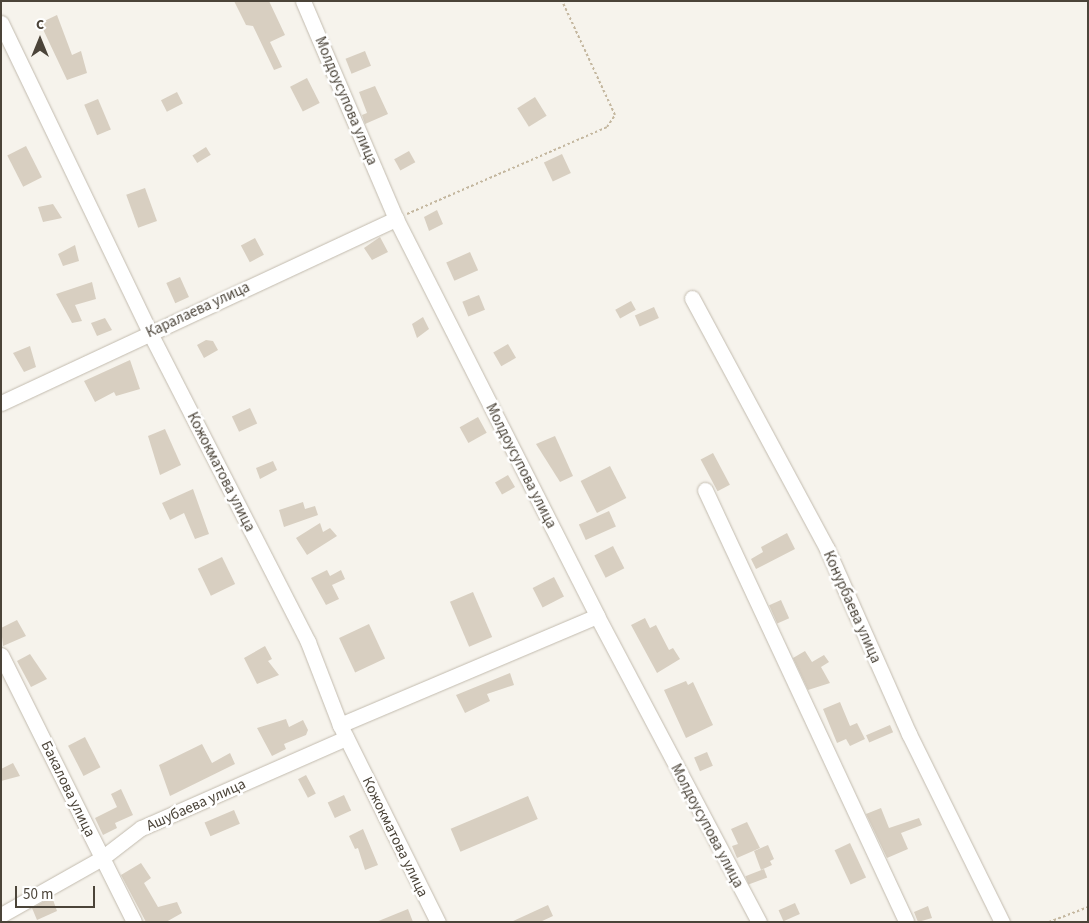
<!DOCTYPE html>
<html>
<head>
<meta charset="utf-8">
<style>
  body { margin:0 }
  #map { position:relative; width:1089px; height:923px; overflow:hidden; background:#f6f3ec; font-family:"Source Sans 3",sans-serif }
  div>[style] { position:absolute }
  .building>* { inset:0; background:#d8cfc1; transform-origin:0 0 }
  .path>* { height:2px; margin-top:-1px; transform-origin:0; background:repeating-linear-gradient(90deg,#c4b79f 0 2.5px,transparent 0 5px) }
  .roads { filter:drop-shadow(0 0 1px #c2bbae) drop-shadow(0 0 1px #c2bbae) }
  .minor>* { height:15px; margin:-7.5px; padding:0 7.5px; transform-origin:7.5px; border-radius:7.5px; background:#fff }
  span { translate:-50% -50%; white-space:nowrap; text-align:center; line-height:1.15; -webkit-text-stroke:5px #fff; paint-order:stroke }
  .street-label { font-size:15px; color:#4b4439 }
  .frame { position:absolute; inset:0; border:2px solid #4b4439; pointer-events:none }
  .north { position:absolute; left:15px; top:15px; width:50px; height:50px; -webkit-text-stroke:4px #fff; paint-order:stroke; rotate:0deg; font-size:14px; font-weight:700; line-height:20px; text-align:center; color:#4b4439 }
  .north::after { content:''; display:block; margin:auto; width:18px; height:22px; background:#4b4439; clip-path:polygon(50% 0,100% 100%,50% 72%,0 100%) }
  .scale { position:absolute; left:15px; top:886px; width:80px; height:22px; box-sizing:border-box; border:2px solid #4b4439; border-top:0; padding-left:6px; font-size:15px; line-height:18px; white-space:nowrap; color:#4b4439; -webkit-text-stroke:4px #fff; paint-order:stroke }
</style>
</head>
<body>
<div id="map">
  <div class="building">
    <i style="clip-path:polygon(234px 1px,269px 1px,285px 35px,270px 42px,282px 67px,274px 70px,253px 26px,246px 25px)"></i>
    <i style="clip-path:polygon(57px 15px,72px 55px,81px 51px,87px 73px,67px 80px,40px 23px)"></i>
    <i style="left:365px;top:51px;width:16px;height:21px;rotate:68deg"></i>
    <i style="left:307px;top:78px;width:28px;height:19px;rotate:63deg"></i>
    <i style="clip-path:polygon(375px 86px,388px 114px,365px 124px,362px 115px,367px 113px,359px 92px)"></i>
    <i style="left:177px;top:92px;width:13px;height:18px;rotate:63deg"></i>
    <i style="left:535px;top:97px;width:22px;height:21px;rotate:58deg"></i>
    <i style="left:98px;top:99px;width:33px;height:15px;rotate:67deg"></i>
    <i style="left:26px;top:146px;width:35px;height:21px;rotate:63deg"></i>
    <i style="left:206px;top:147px;width:9px;height:16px;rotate:58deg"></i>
    <i style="left:409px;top:151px;width:13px;height:17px;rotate:61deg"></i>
    <i style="left:562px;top:154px;width:21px;height:20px;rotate:65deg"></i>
    <i style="left:145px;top:188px;width:35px;height:20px;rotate:70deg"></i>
    <i style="clip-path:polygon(53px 204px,62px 218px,43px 222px,38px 207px)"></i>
    <i style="clip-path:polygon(437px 210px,443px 224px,429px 231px,424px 217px)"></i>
    <i style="clip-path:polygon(380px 237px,388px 252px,372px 260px,364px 248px)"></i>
    <i style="left:255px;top:238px;width:19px;height:16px;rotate:62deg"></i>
    <i style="clip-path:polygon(75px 245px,79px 261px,63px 266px,58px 254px)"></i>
    <i style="left:470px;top:252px;width:20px;height:26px;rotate:66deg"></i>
    <i style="left:180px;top:277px;width:22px;height:15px;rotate:66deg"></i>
    <i style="clip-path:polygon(92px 282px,96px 299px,75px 305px,82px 321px,72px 323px,56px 294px)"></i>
    <i style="left:479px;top:295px;width:16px;height:18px;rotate:68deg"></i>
    <i style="left:631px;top:301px;width:10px;height:18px;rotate:61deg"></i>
    <i style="left:654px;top:307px;width:12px;height:21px;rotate:66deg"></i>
    <i style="clip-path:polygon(423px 317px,429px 329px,417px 338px,412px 324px)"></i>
    <i style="clip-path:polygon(105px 318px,112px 330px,97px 336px,91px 323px)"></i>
    <i style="clip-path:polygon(206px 340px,213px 341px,218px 350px,204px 358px,197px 345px)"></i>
    <i style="left:508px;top:344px;width:16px;height:17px;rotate:60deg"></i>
    <i style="clip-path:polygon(30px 346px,36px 367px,24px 372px,13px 353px)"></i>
    <i style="clip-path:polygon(130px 360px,140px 389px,116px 396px,114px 392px,95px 402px,84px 381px)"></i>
    <i style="left:250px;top:408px;width:17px;height:20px;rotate:65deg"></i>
    <i style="left:478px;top:417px;width:18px;height:21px;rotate:61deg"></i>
    <i style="clip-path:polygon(165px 429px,181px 465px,160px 475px,148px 436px)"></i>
    <i style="clip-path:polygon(555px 436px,573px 476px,560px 482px,536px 444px)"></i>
    <i style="left:713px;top:453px;width:36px;height:14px;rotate:62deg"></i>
    <i style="clip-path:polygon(273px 461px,277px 470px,260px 479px,256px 468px)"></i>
    <i style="left:610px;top:466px;width:36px;height:33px;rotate:63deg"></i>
    <i style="left:508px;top:475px;width:14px;height:15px;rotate:60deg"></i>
    <i style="clip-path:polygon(193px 489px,209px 534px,195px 539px,184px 513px,170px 520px,162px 503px)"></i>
    <i style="clip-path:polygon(303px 502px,305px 509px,315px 506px,318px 515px,284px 527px,279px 510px)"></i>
    <i style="left:609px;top:511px;width:17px;height:33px;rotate:66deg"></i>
    <i style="clip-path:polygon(320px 523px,323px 532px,330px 528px,337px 536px,307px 555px,296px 538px)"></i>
    <i style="clip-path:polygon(787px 533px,795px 549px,756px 569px,751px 559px,763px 552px,761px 547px)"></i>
    <i style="left:613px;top:546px;width:25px;height:21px;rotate:63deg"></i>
    <i style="left:222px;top:557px;width:30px;height:27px;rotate:64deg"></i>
    <i style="clip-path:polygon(327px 570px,330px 576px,341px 570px,345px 579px,332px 585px,339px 599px,326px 605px,311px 578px)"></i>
    <i style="left:554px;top:577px;width:22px;height:24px;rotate:63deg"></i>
    <i style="left:473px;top:592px;width:49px;height:25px;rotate:67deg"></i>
    <i style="left:781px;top:600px;width:20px;height:13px;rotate:66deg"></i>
    <i style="clip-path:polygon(645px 618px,650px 628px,656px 625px,669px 650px,673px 648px,680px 659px,657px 673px,631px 625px)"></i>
    <i style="clip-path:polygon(17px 620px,26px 636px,3px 646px,1px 628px)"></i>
    <i style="left:369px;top:624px;width:38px;height:33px;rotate:65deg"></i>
    <i style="clip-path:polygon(265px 646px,272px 659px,268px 661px,279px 675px,257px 684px,244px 658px)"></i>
    <i style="clip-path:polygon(805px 651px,812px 662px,824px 655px,829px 662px,821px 667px,830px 683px,808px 690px,793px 658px)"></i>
    <i style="clip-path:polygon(30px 654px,47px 679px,31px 687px,17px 661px)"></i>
    <i style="clip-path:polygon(510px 673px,514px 685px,487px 694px,490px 701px,465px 713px,456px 695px)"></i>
    <i style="clip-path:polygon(686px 681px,688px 685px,693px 682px,713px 725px,686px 738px,664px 690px)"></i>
    <i style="clip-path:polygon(840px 702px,850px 726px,857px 723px,865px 739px,850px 746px,846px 739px,837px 743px,823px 709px)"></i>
    <i style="clip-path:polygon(286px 719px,289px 727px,303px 720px,308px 730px,306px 735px,284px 744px,286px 749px,272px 756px,257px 728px)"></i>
    <i style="left:890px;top:725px;width:8px;height:26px;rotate:67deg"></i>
    <i style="left:85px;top:737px;width:34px;height:19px;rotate:63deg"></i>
    <i style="clip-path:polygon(202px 744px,212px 763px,230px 753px,235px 764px,170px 796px,159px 765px)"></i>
    <i style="left:707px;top:752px;width:15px;height:14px;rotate:67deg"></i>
    <i style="clip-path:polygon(13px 763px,20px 776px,1px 781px,1px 769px)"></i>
    <i style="left:306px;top:775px;width:21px;height:9px;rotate:62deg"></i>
    <i style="clip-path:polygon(121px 789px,133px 815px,115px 823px,117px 828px,103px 835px,95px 818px,117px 807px,111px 794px)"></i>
    <i style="left:344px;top:795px;width:17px;height:18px;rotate:65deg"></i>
    <i style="left:528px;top:796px;width:25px;height:84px;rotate:67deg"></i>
    <i style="clip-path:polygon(881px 808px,889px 828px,919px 818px,922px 825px,901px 833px,908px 849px,887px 858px,866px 814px)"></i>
    <i style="left:234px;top:810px;width:15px;height:32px;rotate:67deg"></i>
    <i style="clip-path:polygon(747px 822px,760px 848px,737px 858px,732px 846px,738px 844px,731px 829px)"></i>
    <i style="clip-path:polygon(363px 829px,378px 865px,365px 870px,358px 848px,355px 849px,349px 836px)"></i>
    <i style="left:850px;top:843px;width:38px;height:17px;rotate:65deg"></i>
    <i style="clip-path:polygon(768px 845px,774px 859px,770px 861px,772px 865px,761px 870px,754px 851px)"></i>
    <i style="clip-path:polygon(141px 863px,151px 878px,144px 883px,158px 907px,177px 902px,182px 913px,166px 922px,146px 922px,121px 875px)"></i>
    <i style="left:764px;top:869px;width:9px;height:20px;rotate:69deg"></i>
    <i style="clip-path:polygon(52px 897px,57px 911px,37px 920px,32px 908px)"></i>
    <i style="left:795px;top:903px;width:12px;height:18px;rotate:66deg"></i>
    <i style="clip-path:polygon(548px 905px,553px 916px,540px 922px,511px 922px)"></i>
    <i style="clip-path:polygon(928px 906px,932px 918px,918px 922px,914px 912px)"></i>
    <i style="clip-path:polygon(408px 909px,413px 922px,376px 922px)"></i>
  </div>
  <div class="path">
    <i style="left:407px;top:214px;width:218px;rotate:-23.5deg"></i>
    <i style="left:607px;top:127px;width:14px;rotate:-56deg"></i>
    <i style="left:615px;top:115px;width:126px;rotate:-114.9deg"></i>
    <i style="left:1049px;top:922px;width:42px;rotate:-21deg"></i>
  </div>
  <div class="roads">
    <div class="minor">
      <i style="left:303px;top:1px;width:237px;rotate:66.9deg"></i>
      <i style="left:396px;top:219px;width:445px;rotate:63.1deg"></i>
      <i style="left:597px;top:616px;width:346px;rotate:62.1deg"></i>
      <i style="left:1px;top:23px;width:344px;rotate:64.3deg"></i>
      <i style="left:150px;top:333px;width:347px;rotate:62.9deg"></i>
      <i style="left:308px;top:642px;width:89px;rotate:68.9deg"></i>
      <i style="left:340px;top:725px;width:220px;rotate:63.6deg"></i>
      <i style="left:692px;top:298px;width:285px;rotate:61.7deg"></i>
      <i style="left:827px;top:549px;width:202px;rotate:66.1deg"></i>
      <i style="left:909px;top:734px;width:210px;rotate:63.7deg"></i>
      <i style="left:1px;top:403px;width:436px;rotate:-25deg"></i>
      <i style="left:705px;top:490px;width:476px;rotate:65deg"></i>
      <i style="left:1px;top:655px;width:298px;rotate:63.5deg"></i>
      <i style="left:340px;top:725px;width:279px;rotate:-23deg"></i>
      <i style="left:1px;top:915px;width:116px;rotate:-29.4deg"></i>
      <i style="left:102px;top:858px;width:49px;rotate:-37.6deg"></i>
      <i style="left:141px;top:828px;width:224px;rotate:-23.7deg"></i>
    </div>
  </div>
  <div class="street-label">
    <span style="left:346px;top:101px;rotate:67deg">Молдоусупова улица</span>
    <span style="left:198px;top:310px;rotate:-25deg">Каралаева улица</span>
    <span style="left:521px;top:466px;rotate:63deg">Молдоусупова улица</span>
    <span style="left:221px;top:472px;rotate:63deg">Кожокматова улица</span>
    <span style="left:852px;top:607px;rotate:66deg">Конурбаева улица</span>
    <span style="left:68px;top:789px;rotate:64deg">Бакалова улица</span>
    <span style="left:196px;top:805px;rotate:-24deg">Ашубаева улица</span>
    <span style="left:707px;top:826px;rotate:62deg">Молдоусупова улица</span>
    <span style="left:395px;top:837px;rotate:64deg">Кожокматова улица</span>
  </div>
  <div class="frame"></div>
  <div class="north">С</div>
  <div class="scale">50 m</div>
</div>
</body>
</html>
